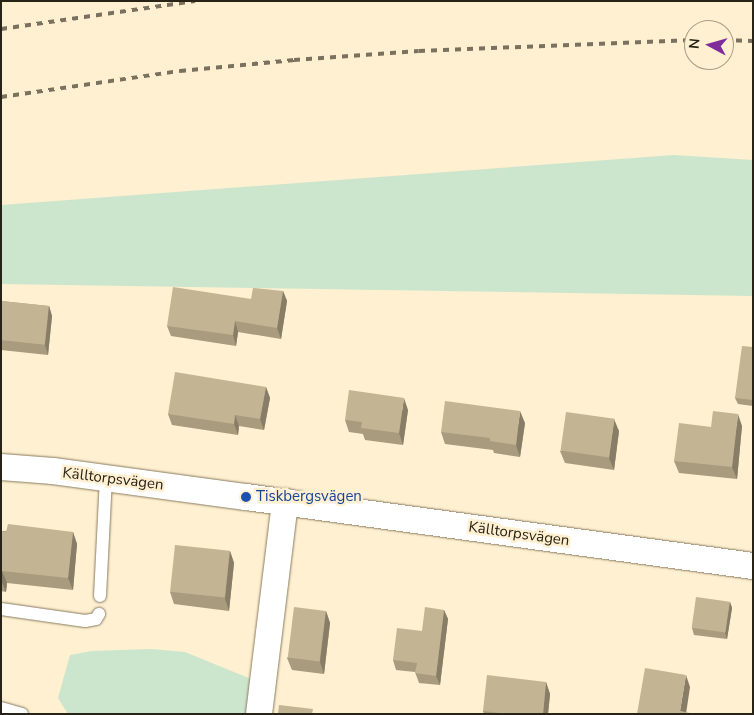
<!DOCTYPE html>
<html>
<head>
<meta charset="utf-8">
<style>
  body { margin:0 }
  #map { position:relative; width:754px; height:715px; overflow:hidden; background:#fef0d0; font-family:"Nunito Sans",sans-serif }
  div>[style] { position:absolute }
  .green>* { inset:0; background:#cce5cd }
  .roads { filter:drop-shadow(0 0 1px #887b5f) drop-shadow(0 0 1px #887b5f) }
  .service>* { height:12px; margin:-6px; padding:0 6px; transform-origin:6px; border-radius:6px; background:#fff }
  .minor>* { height:26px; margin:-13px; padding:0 13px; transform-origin:13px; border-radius:13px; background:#fff }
  .rail>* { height:4px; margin-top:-2px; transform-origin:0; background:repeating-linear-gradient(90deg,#7a725e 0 6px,transparent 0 12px) }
  .wall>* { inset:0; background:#a89b7e }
  .shaded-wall>* { inset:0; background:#887e67 }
  .building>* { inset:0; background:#c3b493; transform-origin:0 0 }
  .dots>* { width:14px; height:14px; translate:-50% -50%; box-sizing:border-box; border:2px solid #fef0d0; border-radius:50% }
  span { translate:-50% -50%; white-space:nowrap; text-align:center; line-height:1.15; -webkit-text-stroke:5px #fef0d0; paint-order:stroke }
  .street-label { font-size:15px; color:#282317 }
  .transit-label { font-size:15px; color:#164399 }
  .left { translate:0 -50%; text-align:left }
  .frame { position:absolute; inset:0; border:2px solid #282317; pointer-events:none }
  .north { position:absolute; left:684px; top:20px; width:50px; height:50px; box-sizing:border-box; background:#fef0d0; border:1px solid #a89e86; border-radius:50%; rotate:276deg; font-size:14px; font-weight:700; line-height:20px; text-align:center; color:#282317 }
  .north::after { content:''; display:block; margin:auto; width:18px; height:22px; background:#802d9c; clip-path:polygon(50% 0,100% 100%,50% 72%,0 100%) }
</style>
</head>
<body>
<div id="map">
  <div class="green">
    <i style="clip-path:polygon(674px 155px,753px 160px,753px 296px,1px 284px,1px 205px)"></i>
    <i style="clip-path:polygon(151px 649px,185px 652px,251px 679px,247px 714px,68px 714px,58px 698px,70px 655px,92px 651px)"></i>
  </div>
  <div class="roads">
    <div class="service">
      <i style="left:100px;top:596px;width:118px;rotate:-87.1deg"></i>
      <i style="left:1px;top:609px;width:85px;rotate:8.1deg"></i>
      <i style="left:85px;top:621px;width:11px;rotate:-10deg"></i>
      <i style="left:96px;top:619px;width:6px;rotate:-59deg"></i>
      <i style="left:1px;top:708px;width:22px;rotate:16deg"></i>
    </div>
    <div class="minor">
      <i style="left:1px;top:467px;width:52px;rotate:4.4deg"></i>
      <i style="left:53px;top:471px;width:195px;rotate:7.7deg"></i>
      <i style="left:246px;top:497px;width:512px;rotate:7.75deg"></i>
      <i style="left:259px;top:714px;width:214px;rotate:-83deg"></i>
    </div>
  </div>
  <div class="rail">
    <i style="left:1px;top:29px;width:196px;rotate:-8.2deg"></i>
    <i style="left:724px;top:40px;width:29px;rotate:2deg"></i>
    <i style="left:1px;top:97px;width:181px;rotate:-8.3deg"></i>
    <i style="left:180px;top:71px;width:115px;rotate:-5.5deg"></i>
    <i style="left:294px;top:60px;width:125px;rotate:-4.1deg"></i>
    <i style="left:419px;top:51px;width:275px;rotate:-2.3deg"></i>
  </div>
  <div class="wall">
    <i style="clip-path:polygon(283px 291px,287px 301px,281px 339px,238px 332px,236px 346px,171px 336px,167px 326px,251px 299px)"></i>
    <i style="clip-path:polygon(1px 301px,49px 306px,52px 316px,48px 355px,1px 350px)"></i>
    <i style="clip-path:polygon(753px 347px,753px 406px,738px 404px,735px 398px)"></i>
    <i style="clip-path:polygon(266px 387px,270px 398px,264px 430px,239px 426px,238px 435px,172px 425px,168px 414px)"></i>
    <i style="clip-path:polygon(408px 410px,403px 445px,365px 440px,363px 434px,349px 432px,345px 420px)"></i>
    <i style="clip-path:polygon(525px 423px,520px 457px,494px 453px,493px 450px,445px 444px,441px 432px)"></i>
    <i style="clip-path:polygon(742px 426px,737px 479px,679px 473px,674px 461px,711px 427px)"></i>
    <i style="clip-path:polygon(619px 431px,614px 470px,565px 463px,560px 451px)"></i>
    <i style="clip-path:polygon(1px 531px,73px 532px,77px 544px,73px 590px,7px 583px,6px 592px,1px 591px)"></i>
    <i style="clip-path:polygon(230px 551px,234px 563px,229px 611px,174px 604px,170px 592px)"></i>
    <i style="clip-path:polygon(730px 602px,732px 608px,727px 639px,694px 635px,692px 628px)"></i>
    <i style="clip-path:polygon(444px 610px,448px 619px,440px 685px,419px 683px,415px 672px,396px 670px,393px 660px)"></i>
    <i style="clip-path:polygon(326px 611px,330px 623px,324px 674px,292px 670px,287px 658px)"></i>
    <i style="clip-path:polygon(546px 682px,550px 694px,548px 714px,484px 714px,483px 711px)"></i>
  </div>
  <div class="shaded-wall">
    <i style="clip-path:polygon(283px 291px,287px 301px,281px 339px,277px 328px)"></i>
    <i style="clip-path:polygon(49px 306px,52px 316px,48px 355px,45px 345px)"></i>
    <i style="clip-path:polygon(235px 321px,238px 332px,236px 346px,233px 335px)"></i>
    <i style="clip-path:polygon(266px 387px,270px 398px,264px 430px,260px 419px)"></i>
    <i style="clip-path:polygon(404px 398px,408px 410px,403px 445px,399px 433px)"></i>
    <i style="clip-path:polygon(520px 411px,525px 423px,520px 457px,516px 445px)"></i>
    <i style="clip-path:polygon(738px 414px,742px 426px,737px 479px,732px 467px)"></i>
    <i style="clip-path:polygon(235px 415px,239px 426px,238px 435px,234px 424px)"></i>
    <i style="clip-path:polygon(614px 419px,619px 431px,614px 470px,609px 458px)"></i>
    <i style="clip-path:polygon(73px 532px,77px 544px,73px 590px,68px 578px)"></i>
    <i style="clip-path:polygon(230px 551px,234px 563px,229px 611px,225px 599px)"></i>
    <i style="clip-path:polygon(2px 571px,7px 583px,6px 592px,1px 580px)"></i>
    <i style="clip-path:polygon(730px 602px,732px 608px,727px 639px,725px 633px)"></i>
    <i style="clip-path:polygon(444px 610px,448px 619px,440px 685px,436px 676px)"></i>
    <i style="clip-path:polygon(326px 611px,330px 623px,324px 674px,320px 662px)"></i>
    <i style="clip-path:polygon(686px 675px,690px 687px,686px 714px,680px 711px)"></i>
    <i style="clip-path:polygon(546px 682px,550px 694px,548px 714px,543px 714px)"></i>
  </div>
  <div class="building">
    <i style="clip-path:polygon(173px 287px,251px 299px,253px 288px,283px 291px,277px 328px,235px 321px,233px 335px,167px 326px)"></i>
    <i style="left:1px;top:301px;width:48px;height:39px;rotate:6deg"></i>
    <i style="clip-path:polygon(742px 346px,753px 347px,753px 400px,735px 398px)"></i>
    <i style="clip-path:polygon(175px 372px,266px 387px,260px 419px,235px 415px,234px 424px,168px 414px)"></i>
    <i style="clip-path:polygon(349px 390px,404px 398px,399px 433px,361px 428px,362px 422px,345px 420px)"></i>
    <i style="clip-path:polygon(445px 401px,520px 411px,516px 445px,490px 441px,490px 438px,441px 432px)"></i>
    <i style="clip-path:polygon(713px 411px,738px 414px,732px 467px,674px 461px,679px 423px,711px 427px)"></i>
    <i style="left:566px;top:412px;width:49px;height:39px;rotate:8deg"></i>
    <i style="clip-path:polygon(8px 524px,73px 532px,68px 578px,2px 571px,1px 580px,1px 531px,6px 532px)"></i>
    <i style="left:175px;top:545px;width:55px;height:47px;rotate:6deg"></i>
    <i style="left:696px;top:597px;width:34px;height:31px;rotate:8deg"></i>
    <i style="left:294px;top:607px;width:32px;height:51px;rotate:7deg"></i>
    <i style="clip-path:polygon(425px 607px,444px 610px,436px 676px,415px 673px,417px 663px,393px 660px,397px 628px,422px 631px)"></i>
    <i style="clip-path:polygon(645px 668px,686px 675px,680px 711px,695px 714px,637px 714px)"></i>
    <i style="clip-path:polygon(487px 675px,546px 682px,543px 714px,507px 714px,483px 711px)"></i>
    <i style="clip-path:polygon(279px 705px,313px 709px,312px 714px,278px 714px)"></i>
  </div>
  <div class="dots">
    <i style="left:246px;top:497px;background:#1a4fb4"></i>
  </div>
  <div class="street-label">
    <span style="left:113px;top:479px;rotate:7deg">Källtorpsvägen</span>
    <span style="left:519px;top:534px;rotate:8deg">Källtorpsvägen</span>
  </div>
  <div class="transit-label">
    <span class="left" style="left:256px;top:497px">Tiskbergsvägen</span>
  </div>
  <div class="frame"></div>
  <div class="north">N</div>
</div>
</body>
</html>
